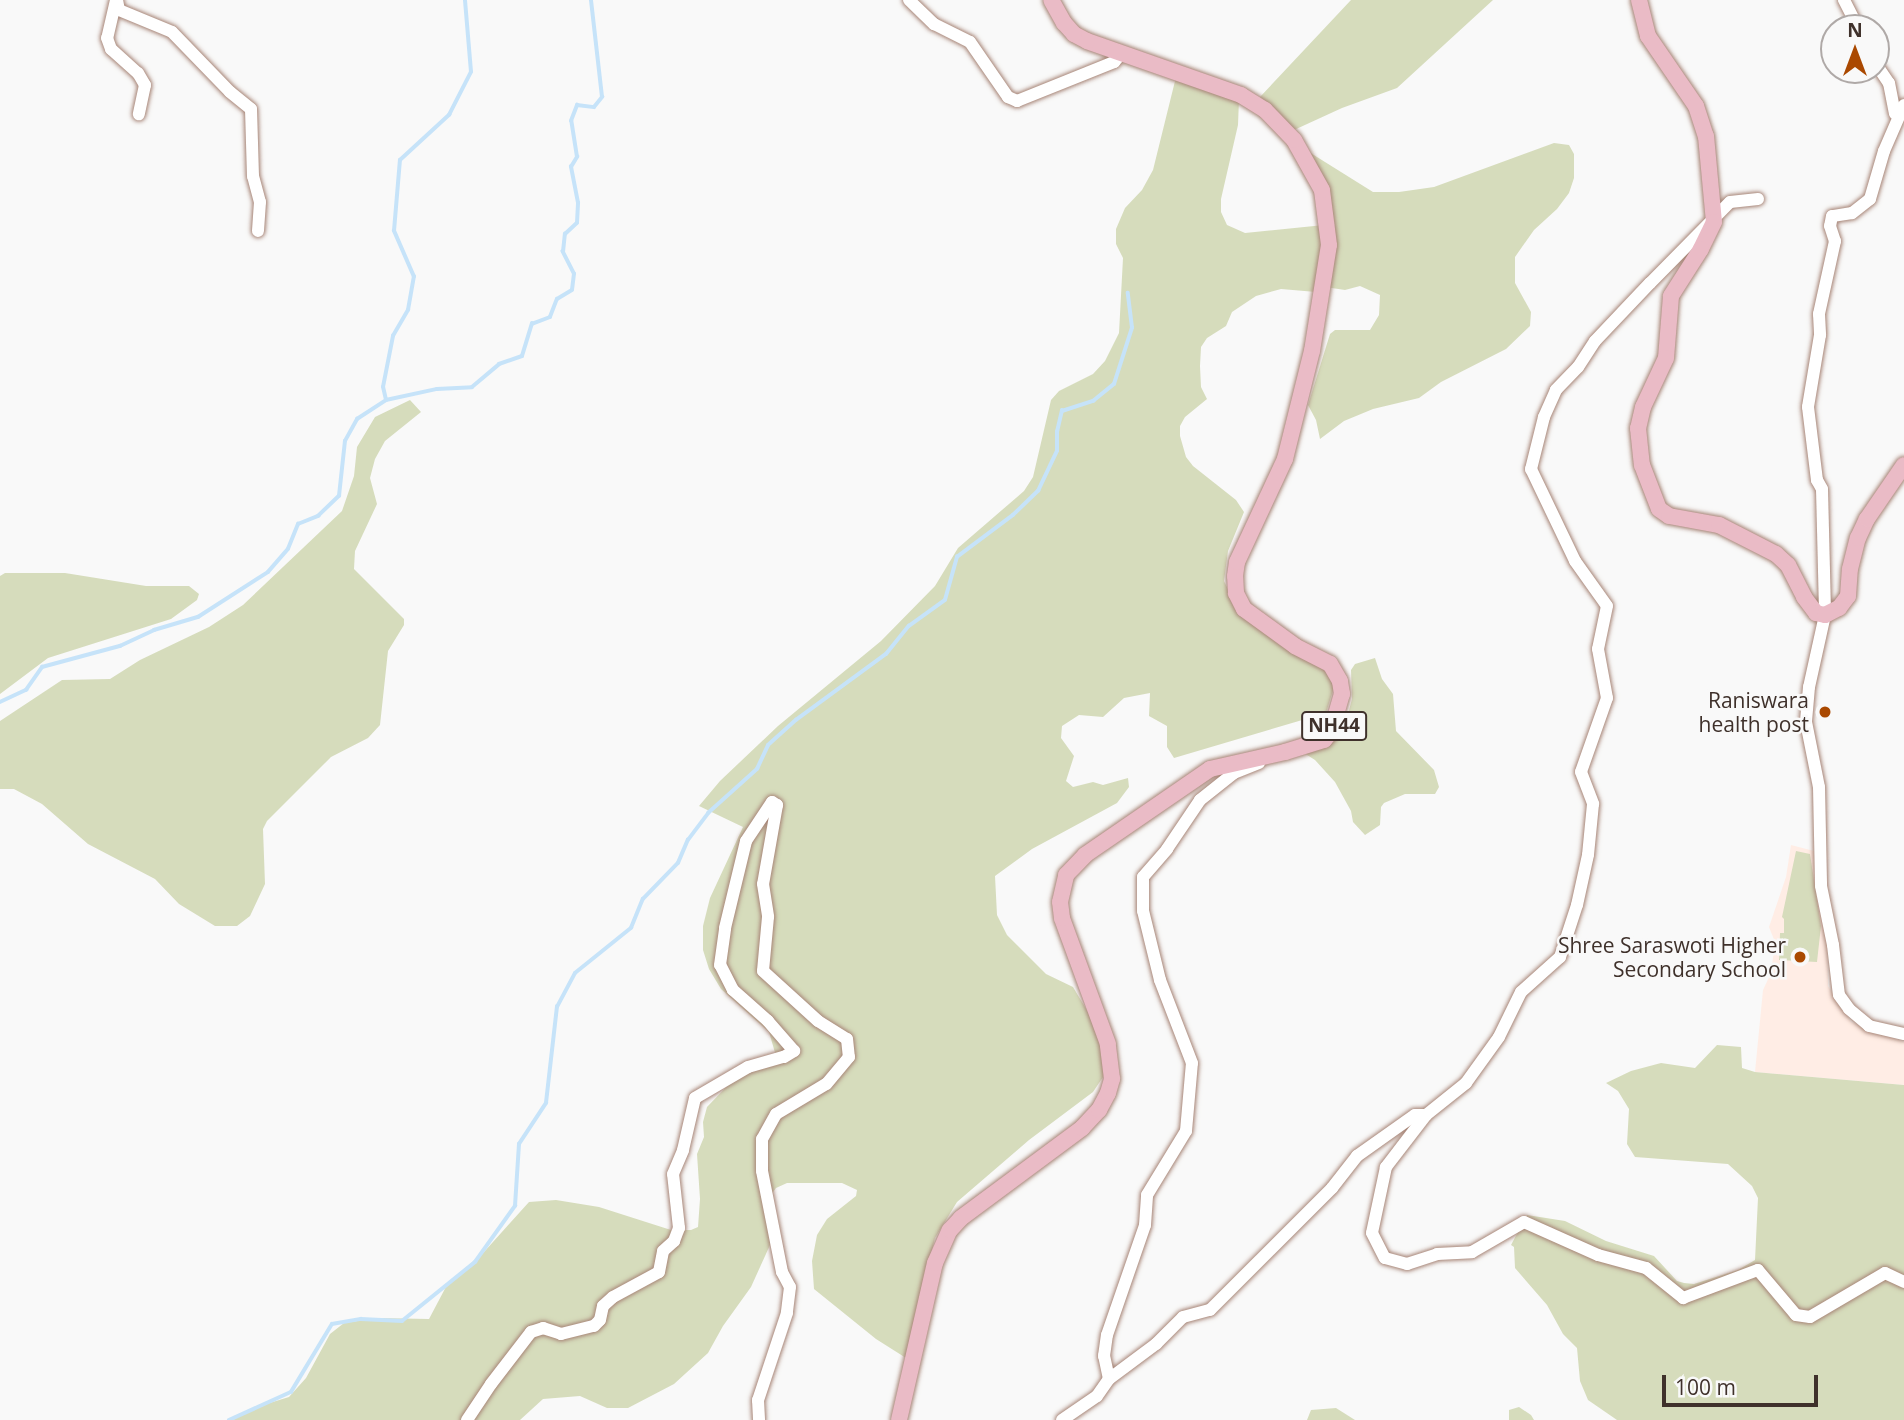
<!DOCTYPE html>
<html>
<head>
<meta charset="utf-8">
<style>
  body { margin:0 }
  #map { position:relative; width:1904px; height:1420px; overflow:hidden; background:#f9f9f9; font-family:"Open Sans",sans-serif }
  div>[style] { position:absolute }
  .built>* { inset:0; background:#ffede5 }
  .green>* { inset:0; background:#d6dcbc }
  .stream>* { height:3.5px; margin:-1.75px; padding:0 1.75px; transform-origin:1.75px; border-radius:1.75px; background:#c6e3f9 }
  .roads { filter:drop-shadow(0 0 2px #a78577) drop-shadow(0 0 2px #a78577) }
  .minor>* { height:12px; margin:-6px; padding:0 6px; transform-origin:6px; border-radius:6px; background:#fff }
  .major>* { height:16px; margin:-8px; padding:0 8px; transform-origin:8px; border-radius:8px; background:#eabbc6 }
  .dots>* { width:19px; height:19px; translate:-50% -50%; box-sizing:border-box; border:4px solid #f9f9f9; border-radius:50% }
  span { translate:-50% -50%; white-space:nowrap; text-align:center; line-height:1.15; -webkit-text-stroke:5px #f9f9f9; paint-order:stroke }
  .shield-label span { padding:2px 5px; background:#f9f9f9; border:2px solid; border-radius:5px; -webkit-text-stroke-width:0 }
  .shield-label { font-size:19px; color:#3f312b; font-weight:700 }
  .poi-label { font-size:21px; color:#3f312b }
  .right { translate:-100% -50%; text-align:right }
  .north { position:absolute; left:1820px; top:14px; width:70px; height:70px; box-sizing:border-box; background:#f9f9f9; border:2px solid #afa9a7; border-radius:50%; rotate:0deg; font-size:19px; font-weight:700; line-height:28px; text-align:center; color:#3f312b }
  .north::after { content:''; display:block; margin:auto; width:24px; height:32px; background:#aa4901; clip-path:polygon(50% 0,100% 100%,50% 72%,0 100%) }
  .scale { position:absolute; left:1662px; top:1375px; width:156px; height:32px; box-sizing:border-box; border:4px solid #3f312b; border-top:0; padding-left:9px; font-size:21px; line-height:24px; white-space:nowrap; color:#3f312b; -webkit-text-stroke:5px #f9f9f9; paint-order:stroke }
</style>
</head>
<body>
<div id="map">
  <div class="built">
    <i style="clip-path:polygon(1791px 845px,1814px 851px,1827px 932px,1828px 986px,1851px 1022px,1904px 1042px,1904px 1085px,1755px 1072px,1763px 990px,1771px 973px,1775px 942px,1769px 927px,1786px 877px)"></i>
  </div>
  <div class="green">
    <i style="clip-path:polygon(1351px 0,1493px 0,1397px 88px,1342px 108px,1294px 130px,1260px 97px)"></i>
    <i style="clip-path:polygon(1176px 77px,1239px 99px,1238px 125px,1221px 199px,1221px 212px,1227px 225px,1245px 233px,1324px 225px,1316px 292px,1281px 289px,1256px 296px,1232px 312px,1226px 326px,1207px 338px,1201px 347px,1200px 366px,1201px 387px,1207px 399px,1185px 417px,1180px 426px,1180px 436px,1186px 457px,1193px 466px,1236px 500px,1244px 512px,1228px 551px,1224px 581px,1240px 614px,1324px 668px,1334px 687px,1326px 713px,1174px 758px,1167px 747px,1167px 726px,1149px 716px,1150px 693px,1124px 698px,1103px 717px,1079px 715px,1062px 726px,1061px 738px,1074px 756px,1066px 781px,1073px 787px,1093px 782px,1103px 785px,1128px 778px,1129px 787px,1117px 803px,1032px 849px,995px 876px,997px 915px,1007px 935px,1046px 974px,1073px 987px,1107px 1044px,1107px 1071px,1093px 1092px,1029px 1140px,957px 1202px,935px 1238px,906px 1358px,876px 1339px,814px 1289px,812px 1261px,817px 1235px,827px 1219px,856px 1196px,857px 1190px,842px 1183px,787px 1183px,776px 1188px,771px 1195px,770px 1245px,751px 1287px,723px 1326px,708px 1353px,674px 1384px,628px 1408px,607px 1408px,580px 1396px,543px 1399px,520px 1420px,233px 1420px,253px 1408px,289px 1397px,306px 1378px,330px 1334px,344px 1323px,377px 1318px,429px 1319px,448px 1283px,484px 1252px,529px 1202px,556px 1200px,599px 1207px,671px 1230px,691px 1230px,698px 1227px,700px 1199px,697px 1154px,704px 1137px,703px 1122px,707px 1107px,733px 1080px,776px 1056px,769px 1032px,721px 989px,709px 969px,703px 950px,703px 926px,710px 898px,743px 827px,699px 806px,720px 781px,778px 726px,881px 641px,935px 586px,958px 548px,1024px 491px,1033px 477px,1051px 400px,1059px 391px,1093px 374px,1105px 361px,1119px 333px,1123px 258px,1116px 244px,1116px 229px,1125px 208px,1142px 190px,1153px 170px)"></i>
    <i style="clip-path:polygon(1554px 143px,1569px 145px,1574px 154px,1574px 178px,1569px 193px,1557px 209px,1534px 230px,1515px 257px,1515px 283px,1531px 312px,1530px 326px,1506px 349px,1441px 382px,1419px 398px,1373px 409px,1344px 421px,1320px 439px,1316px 420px,1308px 405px,1330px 334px,1335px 330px,1370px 330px,1379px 315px,1380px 295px,1360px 286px,1345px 290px,1325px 287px,1335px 226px,1329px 191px,1309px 152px,1373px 192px,1399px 192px,1434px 187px)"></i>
    <i style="clip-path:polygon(410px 400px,421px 412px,385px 441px,375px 459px,370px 478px,377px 504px,355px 551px,354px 569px,404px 619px,404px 625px,388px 651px,380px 725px,368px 738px,331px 757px,267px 821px,263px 829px,265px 884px,250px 916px,237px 926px,215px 926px,179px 904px,155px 879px,88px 844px,42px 804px,14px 789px,0 789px,0 721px,62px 680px,110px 679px,140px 660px,209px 627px,243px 605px,342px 511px,354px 476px,357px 447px,375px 417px)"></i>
    <i style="clip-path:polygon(5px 573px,65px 573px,146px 586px,189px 586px,199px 594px,197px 600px,171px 619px,48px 658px,0 694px,0 576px)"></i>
    <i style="clip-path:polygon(1375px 658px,1382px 679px,1393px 694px,1396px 731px,1434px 770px,1439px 787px,1435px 794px,1405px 794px,1384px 803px,1381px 807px,1380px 825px,1365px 835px,1353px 822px,1351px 811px,1335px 782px,1315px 760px,1304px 753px,1344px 729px,1352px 699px,1351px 670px,1355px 664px)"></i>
    <i style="clip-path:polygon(1796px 851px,1810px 854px,1821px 926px,1817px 962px,1779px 960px,1780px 933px,1784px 933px,1784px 919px,1782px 917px)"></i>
    <i style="clip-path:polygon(1717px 1045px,1741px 1047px,1742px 1068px,1755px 1072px,1904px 1085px,1904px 1420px,1617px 1420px,1588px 1400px,1580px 1381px,1577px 1348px,1563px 1334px,1547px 1305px,1515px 1268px,1514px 1247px,1511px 1245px,1527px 1215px,1565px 1221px,1606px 1241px,1654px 1256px,1677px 1281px,1684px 1283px,1694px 1284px,1738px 1270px,1755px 1260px,1758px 1198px,1752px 1186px,1728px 1164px,1635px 1157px,1627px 1144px,1629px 1109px,1618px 1091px,1606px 1083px,1631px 1071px,1661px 1063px,1695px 1068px)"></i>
    <i style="clip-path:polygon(1519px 1407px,1531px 1415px,1534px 1420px,1509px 1420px,1509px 1410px)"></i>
    <i style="clip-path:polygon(1336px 1408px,1355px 1420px,1307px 1420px,1311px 1410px)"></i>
  </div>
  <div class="stream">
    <i style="left:386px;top:400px;width:13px;rotate:-103deg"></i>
    <i style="left:383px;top:387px;width:52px;rotate:-78.9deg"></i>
    <i style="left:393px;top:336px;width:30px;rotate:-60deg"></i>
    <i style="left:408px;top:310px;width:34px;rotate:-80deg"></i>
    <i style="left:414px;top:277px;width:50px;rotate:-113.5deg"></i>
    <i style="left:394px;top:231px;width:71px;rotate:-85.2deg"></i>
    <i style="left:400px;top:160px;width:67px;rotate:-42.6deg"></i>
    <i style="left:449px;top:115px;width:48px;rotate:-62.9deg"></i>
    <i style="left:471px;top:72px;width:72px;rotate:-94.8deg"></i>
    <i style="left:0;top:702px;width:29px;rotate:-25deg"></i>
    <i style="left:26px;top:690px;width:28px;rotate:-55deg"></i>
    <i style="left:42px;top:667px;width:81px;rotate:-15.1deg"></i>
    <i style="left:120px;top:646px;width:38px;rotate:-25deg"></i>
    <i style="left:154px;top:630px;width:46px;rotate:-16.5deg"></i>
    <i style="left:198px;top:617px;width:83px;rotate:-32.7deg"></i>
    <i style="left:268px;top:572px;width:30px;rotate:-49deg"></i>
    <i style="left:288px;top:549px;width:27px;rotate:-68deg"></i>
    <i style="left:298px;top:524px;width:22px;rotate:-22deg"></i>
    <i style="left:318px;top:516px;width:29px;rotate:-44deg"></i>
    <i style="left:339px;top:496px;width:55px;rotate:-83.8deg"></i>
    <i style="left:345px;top:441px;width:25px;rotate:-61deg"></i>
    <i style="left:357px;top:419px;width:35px;rotate:-33deg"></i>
    <i style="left:386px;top:400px;width:52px;rotate:-12.2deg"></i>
    <i style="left:437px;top:389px;width:35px;rotate:-3deg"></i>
    <i style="left:472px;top:387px;width:35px;rotate:-40deg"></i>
    <i style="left:499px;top:364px;width:24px;rotate:-19deg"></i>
    <i style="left:522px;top:356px;width:34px;rotate:-73deg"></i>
    <i style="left:532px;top:324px;width:19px;rotate:-21deg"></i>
    <i style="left:550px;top:317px;width:19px;rotate:-69deg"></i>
    <i style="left:557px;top:299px;width:17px;rotate:-31deg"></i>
    <i style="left:572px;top:290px;width:16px;rotate:-83deg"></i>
    <i style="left:574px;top:274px;width:25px;rotate:-117deg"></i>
    <i style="left:563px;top:252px;width:18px;rotate:-84deg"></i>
    <i style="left:565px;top:234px;width:16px;rotate:-43deg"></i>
    <i style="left:577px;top:223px;width:20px;rotate:-87deg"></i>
    <i style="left:578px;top:203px;width:37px;rotate:-101deg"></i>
    <i style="left:571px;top:167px;width:12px;rotate:-59deg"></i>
    <i style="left:577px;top:157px;width:36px;rotate:-99deg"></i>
    <i style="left:571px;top:121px;width:17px;rotate:-69deg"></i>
    <i style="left:577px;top:105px;width:17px;rotate:7deg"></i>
    <i style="left:594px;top:107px;width:13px;rotate:-51deg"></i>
    <i style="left:602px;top:97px;width:98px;rotate:-96.5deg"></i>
    <i style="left:229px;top:1420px;width:68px;rotate:-24.3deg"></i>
    <i style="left:291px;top:1392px;width:79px;rotate:-58.9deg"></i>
    <i style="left:332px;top:1324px;width:29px;rotate:-10deg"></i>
    <i style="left:361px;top:1319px;width:41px;rotate:2.8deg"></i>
    <i style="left:402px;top:1321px;width:94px;rotate:-38.9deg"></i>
    <i style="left:475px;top:1262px;width:69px;rotate:-54.5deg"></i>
    <i style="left:515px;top:1206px;width:62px;rotate:-86.3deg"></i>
    <i style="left:519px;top:1144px;width:49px;rotate:-56.6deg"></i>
    <i style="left:546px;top:1103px;width:97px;rotate:-83.5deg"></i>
    <i style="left:557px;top:1007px;width:38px;rotate:-62deg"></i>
    <i style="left:575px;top:973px;width:72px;rotate:-38.8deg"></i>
    <i style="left:631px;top:928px;width:31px;rotate:-68deg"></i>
    <i style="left:643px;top:899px;width:50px;rotate:-45.8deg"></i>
    <i style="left:678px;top:863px;width:25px;rotate:-67deg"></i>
    <i style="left:688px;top:840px;width:34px;rotate:-53deg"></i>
    <i style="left:708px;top:813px;width:66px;rotate:-41.9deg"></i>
    <i style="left:757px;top:769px;width:26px;rotate:-65deg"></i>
    <i style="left:768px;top:745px;width:38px;rotate:-42deg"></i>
    <i style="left:796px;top:720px;width:112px;rotate:-36.3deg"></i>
    <i style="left:886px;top:654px;width:36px;rotate:-51deg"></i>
    <i style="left:909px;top:626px;width:44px;rotate:-35.8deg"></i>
    <i style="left:945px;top:600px;width:45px;rotate:-74.4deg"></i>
    <i style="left:957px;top:557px;width:70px;rotate:-36.9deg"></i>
    <i style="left:1013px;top:515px;width:35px;rotate:-44deg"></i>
    <i style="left:1038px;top:491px;width:44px;rotate:-64.6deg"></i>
    <i style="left:1057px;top:451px;width:19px;rotate:-90deg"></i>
    <i style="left:1057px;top:432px;width:22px;rotate:-77deg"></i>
    <i style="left:1062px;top:411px;width:33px;rotate:-18deg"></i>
    <i style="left:1093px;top:401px;width:27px;rotate:-39deg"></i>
    <i style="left:1114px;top:384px;width:59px;rotate:-72.2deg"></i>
    <i style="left:1132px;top:328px;width:35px;rotate:-97deg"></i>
  </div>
  <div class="roads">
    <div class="minor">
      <i style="left:116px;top:0;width:39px;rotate:103deg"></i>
      <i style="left:107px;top:38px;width:12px;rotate:70deg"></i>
      <i style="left:111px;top:49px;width:36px;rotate:42deg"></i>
      <i style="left:138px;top:73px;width:14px;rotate:60deg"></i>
      <i style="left:145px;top:85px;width:30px;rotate:102deg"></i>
      <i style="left:117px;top:0;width:10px;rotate:79deg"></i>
      <i style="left:119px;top:10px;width:57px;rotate:22.5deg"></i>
      <i style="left:172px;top:32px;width:83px;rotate:46deg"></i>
      <i style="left:230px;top:92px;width:27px;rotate:39deg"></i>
      <i style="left:251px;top:109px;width:67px;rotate:88.3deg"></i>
      <i style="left:253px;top:176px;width:27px;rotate:75deg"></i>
      <i style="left:260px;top:202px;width:29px;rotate:94deg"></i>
      <i style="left:909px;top:0;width:35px;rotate:44deg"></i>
      <i style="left:934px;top:24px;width:40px;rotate:26.6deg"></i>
      <i style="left:970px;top:42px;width:67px;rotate:55.4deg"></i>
      <i style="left:1008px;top:97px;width:10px;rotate:24deg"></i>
      <i style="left:1017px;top:101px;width:105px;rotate:-21.9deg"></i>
      <i style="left:1114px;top:62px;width:9px;rotate:-49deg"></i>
      <i style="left:1844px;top:0;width:31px;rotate:63deg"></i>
      <i style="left:1876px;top:64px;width:23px;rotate:56deg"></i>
      <i style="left:1889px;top:83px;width:31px;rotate:79deg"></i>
      <i style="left:1895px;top:113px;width:6px"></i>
      <i style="left:1904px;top:105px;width:50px;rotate:113.5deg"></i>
      <i style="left:1884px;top:151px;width:50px;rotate:106.3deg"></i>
      <i style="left:1870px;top:199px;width:23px;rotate:142deg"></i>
      <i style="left:1852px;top:213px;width:20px;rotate:171deg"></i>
      <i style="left:1832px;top:216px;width:10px;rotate:101deg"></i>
      <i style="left:1830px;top:226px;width:16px;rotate:72deg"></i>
      <i style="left:1835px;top:241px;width:75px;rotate:102.4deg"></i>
      <i style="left:1819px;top:314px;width:21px;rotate:87deg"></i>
      <i style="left:1820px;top:335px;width:73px;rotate:99.5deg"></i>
      <i style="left:1808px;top:407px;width:74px;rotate:83deg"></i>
      <i style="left:1817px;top:480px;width:10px;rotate:61deg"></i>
      <i style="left:1822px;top:489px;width:126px;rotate:88.6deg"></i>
      <i style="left:1825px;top:615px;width:74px;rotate:102.5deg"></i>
      <i style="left:1809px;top:687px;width:35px;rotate:95deg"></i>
      <i style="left:1806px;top:722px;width:66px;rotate:78.7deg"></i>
      <i style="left:1819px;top:787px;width:99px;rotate:88.8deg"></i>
      <i style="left:1821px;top:886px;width:60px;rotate:78.5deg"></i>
      <i style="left:1833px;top:945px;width:50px;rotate:83.2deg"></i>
      <i style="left:1839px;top:995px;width:17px;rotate:54deg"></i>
      <i style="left:1849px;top:1009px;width:26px;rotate:40deg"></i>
      <i style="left:1869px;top:1026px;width:36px;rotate:13deg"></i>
      <i style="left:1758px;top:199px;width:28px;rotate:174deg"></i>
      <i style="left:1730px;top:202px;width:114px;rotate:134.6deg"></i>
      <i style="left:1650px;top:283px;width:80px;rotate:133.5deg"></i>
      <i style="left:1595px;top:341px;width:31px;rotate:123deg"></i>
      <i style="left:1578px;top:367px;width:32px;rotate:134deg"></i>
      <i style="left:1556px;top:390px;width:30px;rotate:114deg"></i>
      <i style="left:1544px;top:417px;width:54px;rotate:104deg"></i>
      <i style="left:1531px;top:469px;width:102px;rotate:64.4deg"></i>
      <i style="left:1575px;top:561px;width:55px;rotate:54.6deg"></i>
      <i style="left:1607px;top:606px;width:44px;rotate:101.8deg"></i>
      <i style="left:1598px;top:649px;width:50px;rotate:79.6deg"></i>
      <i style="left:1607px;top:698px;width:78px;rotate:109.4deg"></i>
      <i style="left:1581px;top:772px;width:34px;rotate:69deg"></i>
      <i style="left:1593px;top:804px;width:51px;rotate:95.6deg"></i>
      <i style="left:1588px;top:855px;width:51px;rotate:102.4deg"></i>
      <i style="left:1577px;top:905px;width:55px;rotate:108.1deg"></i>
      <i style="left:1560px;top:957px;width:52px;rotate:138.1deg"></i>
      <i style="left:1521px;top:992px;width:50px;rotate:116.1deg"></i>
      <i style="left:1499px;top:1037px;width:57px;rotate:125.7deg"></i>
      <i style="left:1466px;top:1083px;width:51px;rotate:141.3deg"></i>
      <i style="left:1426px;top:1115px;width:66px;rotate:127.6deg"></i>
      <i style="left:1386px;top:1167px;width:67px;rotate:102deg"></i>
      <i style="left:1372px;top:1233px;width:28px;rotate:63deg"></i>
      <i style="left:1385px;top:1258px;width:23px;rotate:15deg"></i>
      <i style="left:1407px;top:1264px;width:32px;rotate:-18deg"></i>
      <i style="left:1437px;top:1254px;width:35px;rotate:-3deg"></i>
      <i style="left:1472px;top:1252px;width:60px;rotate:-30deg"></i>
      <i style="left:1524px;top:1222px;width:81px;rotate:24deg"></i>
      <i style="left:1598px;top:1255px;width:50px;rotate:15.2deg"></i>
      <i style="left:1646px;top:1268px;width:48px;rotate:39deg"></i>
      <i style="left:1683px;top:1298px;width:80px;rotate:-20.5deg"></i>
      <i style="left:1758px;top:1270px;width:59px;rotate:49.8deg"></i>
      <i style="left:1796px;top:1315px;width:14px;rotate:8deg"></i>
      <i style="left:1810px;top:1317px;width:87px;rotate:-30.4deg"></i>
      <i style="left:1885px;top:1273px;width:21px;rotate:25deg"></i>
      <i style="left:1109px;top:1379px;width:59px;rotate:-36.7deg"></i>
      <i style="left:1156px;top:1344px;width:38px;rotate:-45deg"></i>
      <i style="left:1183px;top:1317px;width:28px;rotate:-15deg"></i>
      <i style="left:1210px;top:1310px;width:173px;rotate:-45deg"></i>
      <i style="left:1332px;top:1188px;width:41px;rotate:-52deg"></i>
      <i style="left:1357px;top:1156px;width:71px;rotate:-35.3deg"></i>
      <i style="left:1415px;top:1115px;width:11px"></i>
      <i style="left:467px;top:1420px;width:43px;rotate:-56.3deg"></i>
      <i style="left:491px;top:1384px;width:66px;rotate:-52.4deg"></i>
      <i style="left:531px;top:1332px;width:13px;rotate:-18deg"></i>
      <i style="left:543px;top:1328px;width:19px;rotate:18deg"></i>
      <i style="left:561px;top:1334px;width:34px;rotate:-14deg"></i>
      <i style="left:594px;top:1326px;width:8px;rotate:-45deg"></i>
      <i style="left:600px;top:1320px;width:14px;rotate:-78deg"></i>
      <i style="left:603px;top:1306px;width:13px;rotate:-42deg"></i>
      <i style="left:613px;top:1297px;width:52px;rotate:-28.5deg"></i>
      <i style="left:659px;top:1272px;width:21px;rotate:-79deg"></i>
      <i style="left:663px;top:1251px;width:15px;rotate:-42deg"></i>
      <i style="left:674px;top:1241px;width:14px;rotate:-69deg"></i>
      <i style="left:679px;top:1228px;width:54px;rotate:-96.3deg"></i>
      <i style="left:673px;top:1174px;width:26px;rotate:-67deg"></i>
      <i style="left:683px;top:1150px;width:53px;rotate:-77deg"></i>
      <i style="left:695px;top:1098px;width:61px;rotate:-30.3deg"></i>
      <i style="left:748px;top:1067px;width:37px;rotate:-16deg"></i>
      <i style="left:784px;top:1057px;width:12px;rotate:-31deg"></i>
      <i style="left:794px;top:1051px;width:40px;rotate:-131deg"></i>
      <i style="left:768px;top:1021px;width:47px;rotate:-138.5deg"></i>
      <i style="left:733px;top:990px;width:28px;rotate:-117deg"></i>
      <i style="left:720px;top:965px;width:37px;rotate:-82deg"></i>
      <i style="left:725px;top:928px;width:89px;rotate:-76.4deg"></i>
      <i style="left:746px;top:841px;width:47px;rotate:-56.3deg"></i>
      <i style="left:772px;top:802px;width:6px;rotate:31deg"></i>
      <i style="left:777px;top:805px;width:80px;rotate:100deg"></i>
      <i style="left:763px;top:884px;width:33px;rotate:81deg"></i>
      <i style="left:768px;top:917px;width:54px;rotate:95.3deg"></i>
      <i style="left:763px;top:971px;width:74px;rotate:42.3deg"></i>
      <i style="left:818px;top:1021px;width:34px;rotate:32deg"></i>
      <i style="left:847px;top:1039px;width:18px;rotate:84deg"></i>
      <i style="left:849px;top:1057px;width:35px;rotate:130deg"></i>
      <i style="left:826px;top:1084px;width:58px;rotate:149deg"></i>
      <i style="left:776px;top:1114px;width:29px;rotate:119deg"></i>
      <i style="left:762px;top:1139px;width:32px;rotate:90deg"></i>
      <i style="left:762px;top:1171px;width:103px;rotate:78.8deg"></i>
      <i style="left:782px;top:1272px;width:17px;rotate:62deg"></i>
      <i style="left:790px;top:1287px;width:26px;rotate:97deg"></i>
      <i style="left:787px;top:1313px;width:92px;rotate:108.4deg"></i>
      <i style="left:758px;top:1400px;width:20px;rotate:87deg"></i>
      <i style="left:1062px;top:1420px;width:42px;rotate:-34.4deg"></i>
      <i style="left:1097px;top:1396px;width:21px;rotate:-55deg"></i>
      <i style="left:1109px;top:1379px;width:24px;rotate:-102deg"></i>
      <i style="left:1104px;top:1356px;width:21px;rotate:-82deg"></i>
      <i style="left:1107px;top:1335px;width:116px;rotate:-70.9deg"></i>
      <i style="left:1145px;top:1225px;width:30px;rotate:-86deg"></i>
      <i style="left:1147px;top:1195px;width:75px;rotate:-58.6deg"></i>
      <i style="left:1186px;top:1131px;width:68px;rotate:-85deg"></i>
      <i style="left:1192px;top:1063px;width:89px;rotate:-111.1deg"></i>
      <i style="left:1160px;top:980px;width:71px;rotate:-103.8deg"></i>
      <i style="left:1143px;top:911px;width:34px;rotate:-90deg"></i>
      <i style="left:1143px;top:877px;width:37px;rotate:-49deg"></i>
      <i style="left:1167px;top:849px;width:59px;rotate:-56deg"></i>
      <i style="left:1200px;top:800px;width:43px;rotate:-38.5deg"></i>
      <i style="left:1234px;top:773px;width:27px;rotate:-22deg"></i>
    </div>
    <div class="major">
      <i style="left:1639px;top:0;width:37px;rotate:76deg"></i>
      <i style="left:1648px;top:36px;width:85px;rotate:55.6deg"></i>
      <i style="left:1696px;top:106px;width:32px;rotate:72deg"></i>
      <i style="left:1706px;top:136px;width:86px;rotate:84.7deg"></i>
      <i style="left:1714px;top:222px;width:30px;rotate:116deg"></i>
      <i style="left:1701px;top:249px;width:56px;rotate:122.6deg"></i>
      <i style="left:1671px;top:296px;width:62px;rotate:94.6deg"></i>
      <i style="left:1666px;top:358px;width:54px;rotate:115.1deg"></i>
      <i style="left:1643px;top:407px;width:22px;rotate:103deg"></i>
      <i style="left:1638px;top:428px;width:37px;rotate:84deg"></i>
      <i style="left:1642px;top:465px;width:47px;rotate:68.9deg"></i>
      <i style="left:1659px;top:509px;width:12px;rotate:35deg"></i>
      <i style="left:1669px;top:516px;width:51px;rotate:10.2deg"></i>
      <i style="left:1719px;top:525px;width:64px;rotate:27deg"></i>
      <i style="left:1776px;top:554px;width:16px;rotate:43deg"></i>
      <i style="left:1788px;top:565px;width:36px;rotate:63deg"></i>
      <i style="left:1804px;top:597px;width:20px;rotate:53deg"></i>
      <i style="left:1816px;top:613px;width:9px;rotate:13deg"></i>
      <i style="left:1825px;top:615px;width:16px;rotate:-27deg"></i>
      <i style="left:1839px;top:608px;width:15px;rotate:-53deg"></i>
      <i style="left:1848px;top:596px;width:27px;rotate:-86deg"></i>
      <i style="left:1850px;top:569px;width:32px;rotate:-76deg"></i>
      <i style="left:1858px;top:538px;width:21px;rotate:-65deg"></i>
      <i style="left:1867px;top:519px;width:65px;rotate:-55.6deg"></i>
      <i style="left:899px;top:1420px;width:161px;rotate:-77.1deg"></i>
      <i style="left:935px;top:1263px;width:36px;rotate:-66deg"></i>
      <i style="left:950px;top:1230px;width:16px;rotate:-47deg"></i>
      <i style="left:961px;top:1218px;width:151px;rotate:-36.6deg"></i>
      <i style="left:1082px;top:1128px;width:25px;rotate:-47deg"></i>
      <i style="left:1099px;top:1110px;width:19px;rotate:-62deg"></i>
      <i style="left:1108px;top:1093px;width:15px;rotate:-74deg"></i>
      <i style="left:1112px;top:1079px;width:35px;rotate:-97deg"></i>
      <i style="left:1108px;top:1044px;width:134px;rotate:-110.1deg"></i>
      <i style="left:1062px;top:918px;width:16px;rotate:-97deg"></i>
      <i style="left:1060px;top:902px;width:28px;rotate:-77deg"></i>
      <i style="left:1066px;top:875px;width:28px;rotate:-46deg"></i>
      <i style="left:1085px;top:855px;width:152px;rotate:-34.5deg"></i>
      <i style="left:1210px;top:769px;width:77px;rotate:-12.8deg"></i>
      <i style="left:1285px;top:752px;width:41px;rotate:-17.1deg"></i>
      <i style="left:1324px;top:740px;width:11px;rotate:-49deg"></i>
      <i style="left:1331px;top:732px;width:40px;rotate:-74deg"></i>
      <i style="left:1342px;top:694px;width:13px;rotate:-99deg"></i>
      <i style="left:1340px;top:681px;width:20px;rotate:-120deg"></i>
      <i style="left:1330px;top:664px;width:39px;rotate:-153deg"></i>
      <i style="left:1295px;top:646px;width:63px;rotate:-144deg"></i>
      <i style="left:1244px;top:609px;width:18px;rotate:-117deg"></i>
      <i style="left:1236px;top:593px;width:17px;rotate:-93deg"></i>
      <i style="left:1235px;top:576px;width:14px;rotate:-82deg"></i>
      <i style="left:1237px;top:562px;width:114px;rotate:-65deg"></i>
      <i style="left:1285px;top:459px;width:111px;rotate:-76deg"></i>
      <i style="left:1312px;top:351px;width:107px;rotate:-80.9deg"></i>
      <i style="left:1329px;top:245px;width:55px;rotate:-97.3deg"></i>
      <i style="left:1322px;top:190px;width:57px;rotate:-119.2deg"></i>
      <i style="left:1294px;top:140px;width:42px;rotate:-134deg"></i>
      <i style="left:1265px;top:110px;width:28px;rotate:-148deg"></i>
      <i style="left:1241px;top:95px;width:163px;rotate:-160.7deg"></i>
      <i style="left:1087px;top:41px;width:15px;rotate:-152deg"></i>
      <i style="left:1074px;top:34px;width:15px;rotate:-132deg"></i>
      <i style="left:1064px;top:23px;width:26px;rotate:-119deg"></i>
    </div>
  </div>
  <div class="dots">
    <i style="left:1825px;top:712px;background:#aa4901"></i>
    <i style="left:1800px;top:957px;background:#aa4901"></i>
  </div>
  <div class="shield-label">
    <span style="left:1334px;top:726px">NH44</span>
  </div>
  <div class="poi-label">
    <span class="right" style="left:1809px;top:712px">Raniswara<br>health post</span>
    <span class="right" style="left:1786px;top:957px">Shree Saraswoti Higher<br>Secondary School</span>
  </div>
  <div class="north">N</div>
  <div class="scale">100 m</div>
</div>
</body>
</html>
